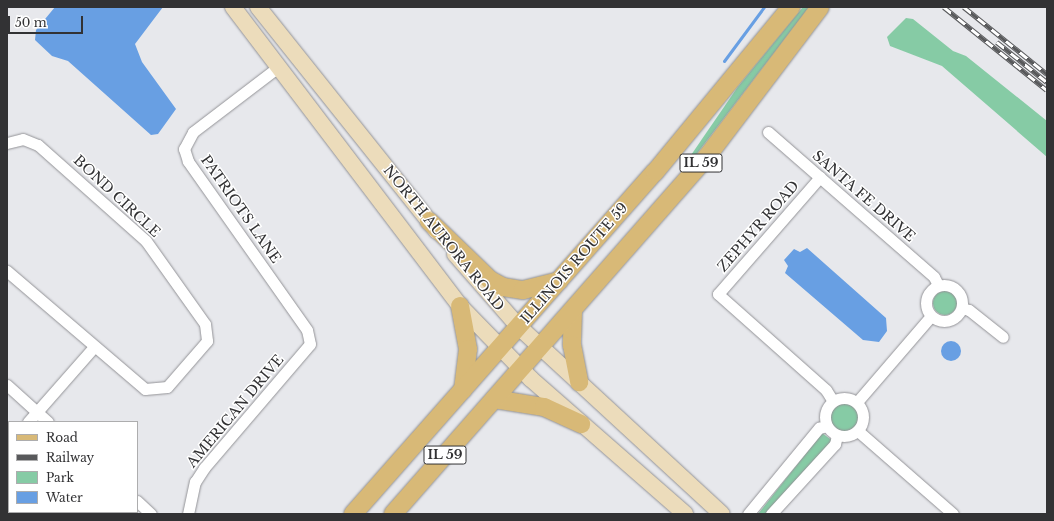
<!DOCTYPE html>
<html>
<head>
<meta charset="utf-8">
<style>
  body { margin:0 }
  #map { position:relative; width:1054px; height:521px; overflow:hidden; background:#e7e8ec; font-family:"Libre Baskerville",serif }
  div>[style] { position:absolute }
  .green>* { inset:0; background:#86cba5 }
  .round { border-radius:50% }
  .water>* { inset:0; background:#689fe3 }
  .stream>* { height:3px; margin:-1.5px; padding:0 1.5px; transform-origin:1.5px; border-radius:1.5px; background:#689fe3 }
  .roads { filter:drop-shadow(0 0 1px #939397) drop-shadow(0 0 1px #939397) }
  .minor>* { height:11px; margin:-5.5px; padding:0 5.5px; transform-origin:5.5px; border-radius:5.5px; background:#fff }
  .minor>.ring { margin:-5.5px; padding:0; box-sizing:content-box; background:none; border:11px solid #fff; border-radius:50% }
  .secondary>* { height:16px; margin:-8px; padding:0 8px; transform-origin:8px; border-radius:8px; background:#ecdcbb }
  .primary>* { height:18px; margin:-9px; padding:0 9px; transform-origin:9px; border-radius:9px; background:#d8b977 }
  .rail>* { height:4.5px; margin-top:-2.25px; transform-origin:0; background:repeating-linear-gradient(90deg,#fff 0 9px,#58595b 0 18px); box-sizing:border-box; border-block:1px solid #58595b }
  span { translate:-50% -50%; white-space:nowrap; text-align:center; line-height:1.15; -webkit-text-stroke:3px #fff; paint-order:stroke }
  .shield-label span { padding:1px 3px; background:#fff; border:1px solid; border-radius:3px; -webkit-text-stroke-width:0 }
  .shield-label { font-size:13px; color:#323234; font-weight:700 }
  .street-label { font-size:14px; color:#323234 }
  .frame { position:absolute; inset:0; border:8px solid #323234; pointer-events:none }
  .legend { position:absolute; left:8px; top:421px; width:130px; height:92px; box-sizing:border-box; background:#fff; border:1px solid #adadae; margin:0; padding:5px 7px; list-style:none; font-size:12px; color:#323234 }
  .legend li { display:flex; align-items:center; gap:8px; height:20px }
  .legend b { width:20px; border:1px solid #adadae }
  .scale { position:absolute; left:8px; top:16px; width:75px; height:18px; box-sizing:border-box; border:2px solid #323234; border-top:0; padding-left:5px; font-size:12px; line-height:14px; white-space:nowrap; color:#323234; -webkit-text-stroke:3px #fff; paint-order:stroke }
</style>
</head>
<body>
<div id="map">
  <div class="green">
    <i style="clip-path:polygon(803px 7px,809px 7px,692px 160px,689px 158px,737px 88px)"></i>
    <i style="clip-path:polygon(906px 18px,913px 19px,953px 51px,966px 56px,1047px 121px,1047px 157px,942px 66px,890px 46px,887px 37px)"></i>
    <i class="round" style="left:933px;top:291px;width:24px;height:24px"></i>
    <i class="round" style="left:828px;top:402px;width:30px;height:30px"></i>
    <i style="clip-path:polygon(822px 433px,833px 441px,765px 514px,758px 514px)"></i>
  </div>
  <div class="water">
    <i style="clip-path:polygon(55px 7px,163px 7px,135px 44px,142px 62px,176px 109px,158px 134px,151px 135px,68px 61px,52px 56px,35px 40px,36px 30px)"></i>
    <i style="clip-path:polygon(807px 248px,886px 318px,887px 331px,879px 342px,863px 340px,785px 273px,788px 266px,784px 260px,794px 249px,800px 252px)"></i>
    <i class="round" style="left:941px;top:341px;width:20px;height:20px"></i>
  </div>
  <div class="stream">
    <i style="left:724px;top:61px;width:67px;rotate:-53.5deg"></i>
  </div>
  <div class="roads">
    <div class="minor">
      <i style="left:768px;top:132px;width:220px;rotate:41.1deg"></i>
      <i style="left:934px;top:277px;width:9px;rotate:63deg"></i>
      <i style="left:7px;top:143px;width:16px;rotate:-14deg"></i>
      <i style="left:23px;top:139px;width:16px;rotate:22deg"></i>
      <i style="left:38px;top:145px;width:144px;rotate:41.6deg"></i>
      <i style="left:146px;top:241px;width:102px;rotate:54.6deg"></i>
      <i style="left:205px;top:324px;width:17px;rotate:83deg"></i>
      <i style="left:207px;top:341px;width:61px;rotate:131deg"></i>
      <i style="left:167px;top:387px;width:22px;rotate:175deg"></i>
      <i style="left:145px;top:389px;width:182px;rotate:-139.5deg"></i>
      <i style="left:820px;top:177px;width:155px;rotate:131.1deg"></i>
      <i style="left:718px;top:294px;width:144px;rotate:41.6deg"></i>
      <i style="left:826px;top:390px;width:13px;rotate:58deg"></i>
      <i class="ring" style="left:926px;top:285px;width:25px;height:25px"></i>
      <i style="left:962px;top:308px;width:7px;rotate:16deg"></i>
      <i style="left:969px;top:310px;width:43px;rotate:38.5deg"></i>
      <i style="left:7px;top:385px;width:55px;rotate:42.1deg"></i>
      <i class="ring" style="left:825px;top:398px;width:27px;height:27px"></i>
      <i style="left:857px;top:402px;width:113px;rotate:-49.3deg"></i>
      <i style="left:28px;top:422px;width:100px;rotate:-48.7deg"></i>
      <i style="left:858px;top:431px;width:126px;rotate:41.1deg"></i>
      <i style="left:7px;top:445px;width:3px;rotate:-45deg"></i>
      <i style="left:137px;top:501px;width:19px;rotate:43deg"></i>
      <i style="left:188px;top:514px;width:33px;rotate:-78deg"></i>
      <i style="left:195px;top:482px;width:17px;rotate:-57deg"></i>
      <i style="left:204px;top:468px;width:163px;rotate:-49.5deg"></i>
      <i style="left:310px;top:344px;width:14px;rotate:-102deg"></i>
      <i style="left:307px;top:330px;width:207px;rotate:-125.2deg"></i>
      <i style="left:188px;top:161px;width:13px;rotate:-108deg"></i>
      <i style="left:184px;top:149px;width:19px;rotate:-62deg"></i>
      <i style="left:193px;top:132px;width:107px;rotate:-37.4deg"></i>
      <i style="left:748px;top:514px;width:112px;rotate:-50.5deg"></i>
      <i style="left:819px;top:428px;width:8px;rotate:-14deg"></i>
      <i style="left:771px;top:514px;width:95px;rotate:-47.6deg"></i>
      <i style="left:835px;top:444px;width:9px;rotate:-77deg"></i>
    </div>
    <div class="secondary">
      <i style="left:233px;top:7px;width:375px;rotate:52.8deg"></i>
      <i style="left:460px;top:306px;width:102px;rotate:45.8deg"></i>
      <i style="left:531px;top:379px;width:205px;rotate:41.2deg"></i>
      <i style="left:258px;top:7px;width:287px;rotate:51.4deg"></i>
      <i style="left:455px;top:254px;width:96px;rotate:48.8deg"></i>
      <i style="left:518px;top:326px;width:277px;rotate:42.7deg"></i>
    </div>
    <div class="primary">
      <i style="left:429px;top:221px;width:85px;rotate:44deg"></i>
      <i style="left:490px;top:280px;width:15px;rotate:28deg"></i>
      <i style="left:503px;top:287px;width:20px;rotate:9deg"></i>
      <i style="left:523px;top:290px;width:37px;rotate:-14deg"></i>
      <i style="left:460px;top:306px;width:44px;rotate:79.5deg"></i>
      <i style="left:468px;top:349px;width:41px;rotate:97deg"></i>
      <i style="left:573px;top:311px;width:34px;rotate:92deg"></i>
      <i style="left:572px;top:345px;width:38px;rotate:79deg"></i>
      <i style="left:494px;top:399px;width:51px;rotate:9.1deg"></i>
      <i style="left:544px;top:407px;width:41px;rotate:24.7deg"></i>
      <i style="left:353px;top:514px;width:456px;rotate:-48.6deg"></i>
      <i style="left:655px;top:172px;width:214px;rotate:-50.5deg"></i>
      <i style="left:393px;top:514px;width:474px;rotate:-48.7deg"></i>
      <i style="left:706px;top:158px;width:189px;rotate:-52.9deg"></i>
    </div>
  </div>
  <div class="rail">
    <i style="left:944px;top:7px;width:132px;rotate:38.9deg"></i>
    <i style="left:964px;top:7px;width:107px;rotate:38.9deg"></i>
    <i style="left:997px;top:42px;width:64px;rotate:38.7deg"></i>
  </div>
  <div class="shield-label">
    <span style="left:701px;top:163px">IL 59</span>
    <span style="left:445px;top:455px">IL 59</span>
  </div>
  <div class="street-label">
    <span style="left:117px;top:196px;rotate:43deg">BOND CIRCLE</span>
    <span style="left:864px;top:196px;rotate:41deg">SANTA FE DRIVE</span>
    <span style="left:241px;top:209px;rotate:55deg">PATRIOTS LANE</span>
    <span style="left:758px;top:226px;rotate:-49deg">ZEPHYR ROAD</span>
    <span style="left:444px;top:238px;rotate:51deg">NORTH AURORA ROAD</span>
    <span style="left:574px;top:263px;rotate:-49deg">ILLINOIS ROUTE 59</span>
    <span style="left:235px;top:411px;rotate:-50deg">AMERICAN DRIVE</span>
  </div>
  <div class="frame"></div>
  <ul class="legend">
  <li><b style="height:5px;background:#d8b977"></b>Road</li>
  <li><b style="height:5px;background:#58595b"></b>Railway</li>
  <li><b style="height:11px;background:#86cba5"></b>Park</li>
  <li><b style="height:11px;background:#689fe3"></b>Water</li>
  </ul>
  <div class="scale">50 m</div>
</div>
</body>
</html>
